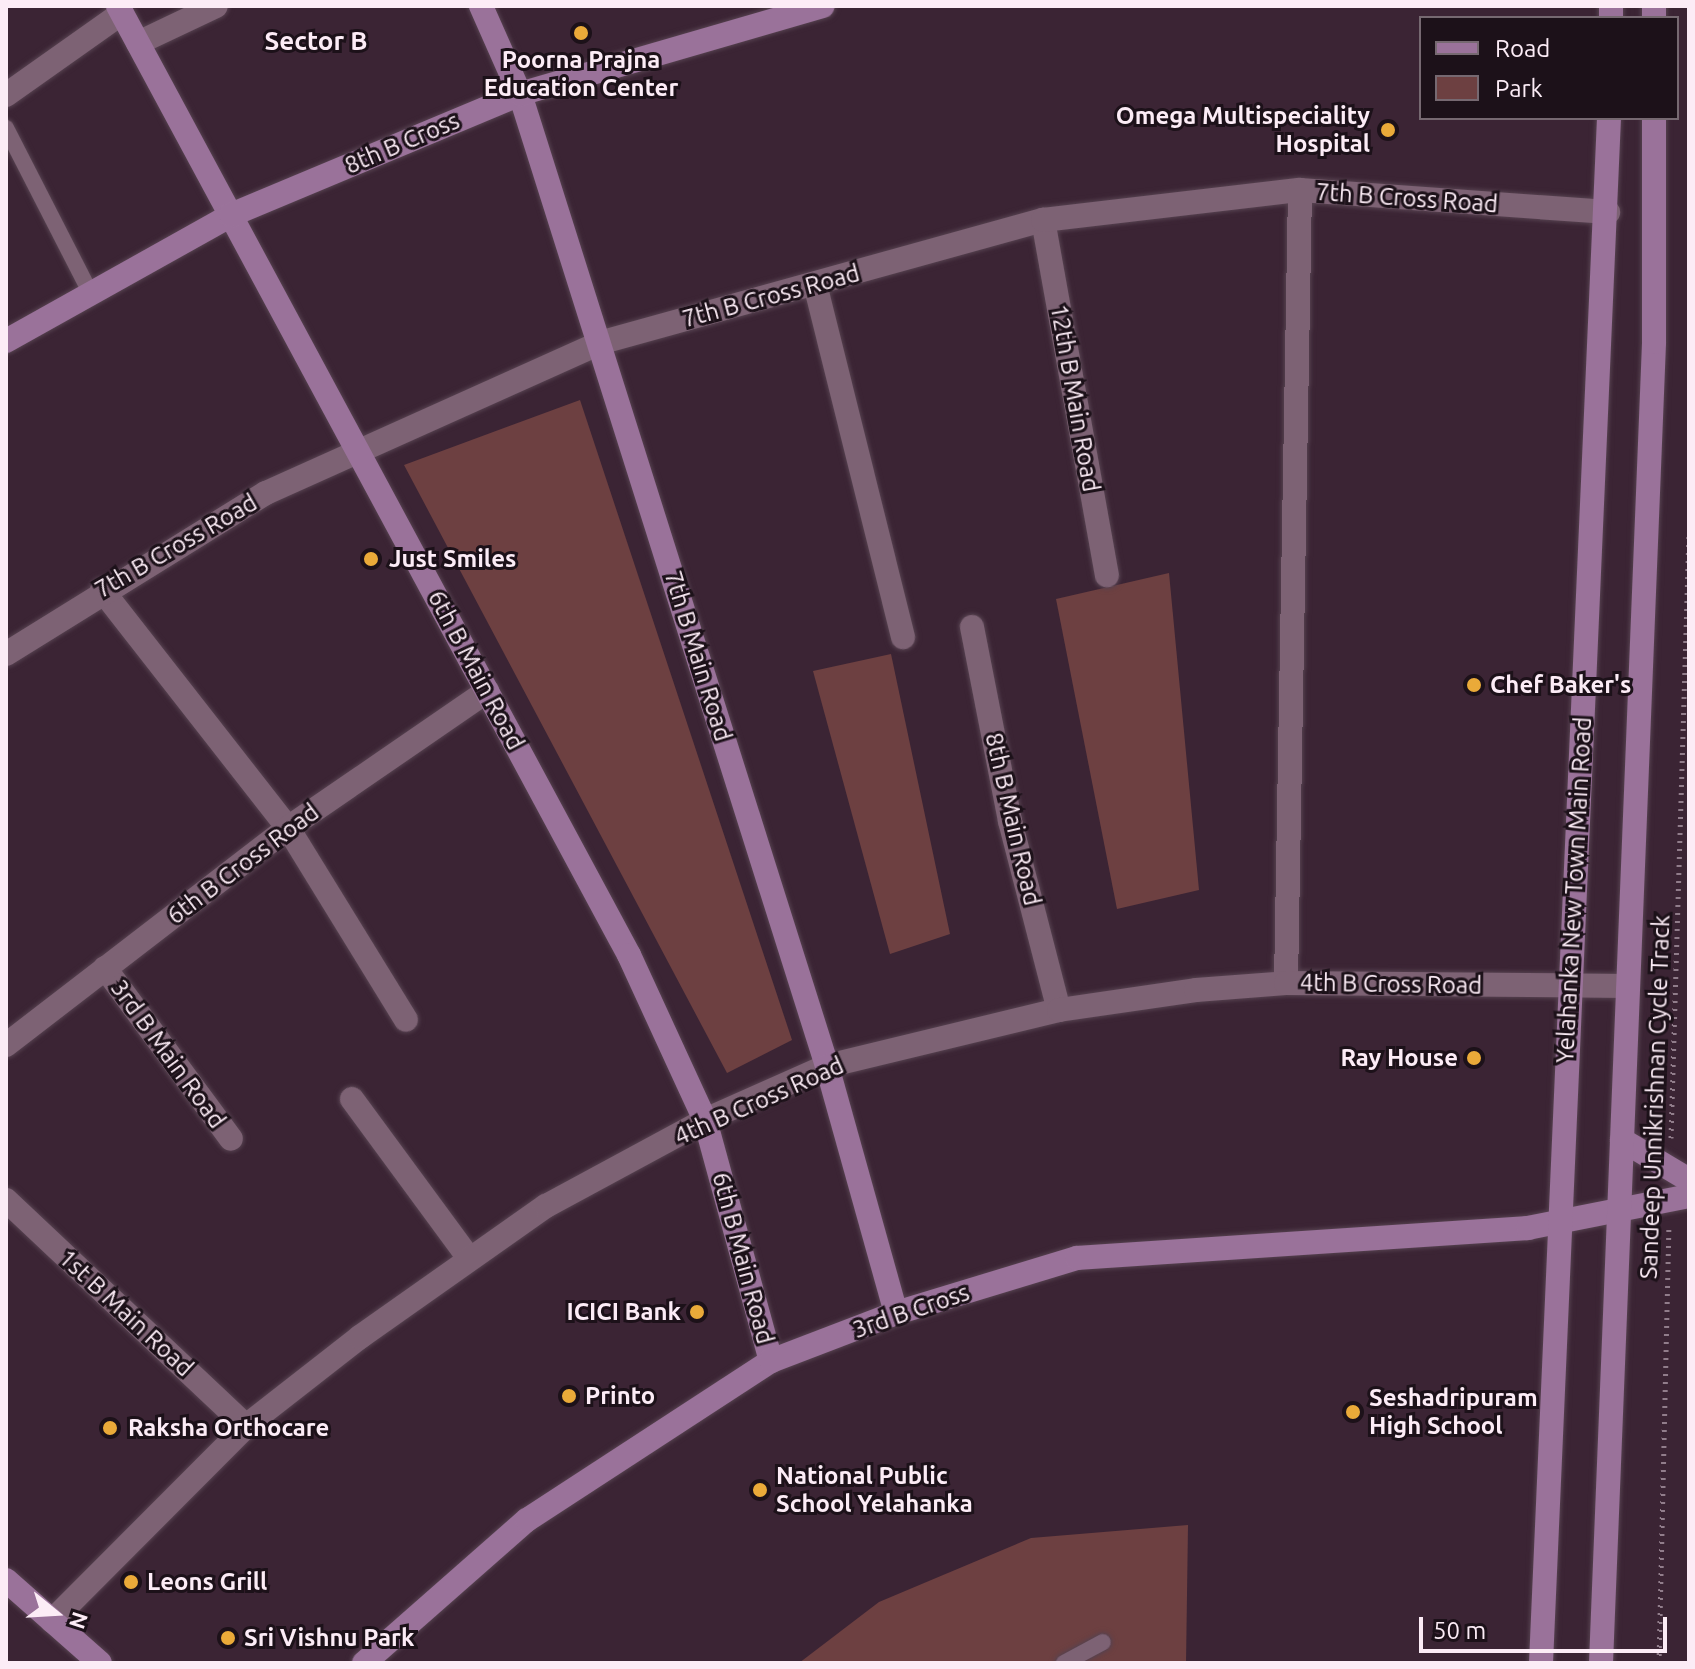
<!DOCTYPE html>
<html>
<head>
<meta charset="utf-8">
<style>
  body { margin:0 }
  #map { position:relative; width:1695px; height:1669px; overflow:hidden; background:#3b2434; font-family:Ubuntu,sans-serif }
  div>[style] { position:absolute }
  .green>* { inset:0; background:#6d4041 }
  .path>* { height:5px; margin-top:-2.5px; transform-origin:0; background:repeating-linear-gradient(90deg,#917d8b 0 2px,transparent 0 8px) }
  .roads { filter:drop-shadow(0 0 2px #564250) drop-shadow(0 0 2px #564250) }
  .lane>* { height:16px; margin:-8px; padding:0 8px; transform-origin:8px; border-radius:8px; background:#7d6274 }
  .street>* { height:24px; margin:-12px; padding:0 12px; transform-origin:12px; border-radius:12px; background:#7d6274 }
  .secondary>* { height:24px; margin:-12px; padding:0 12px; transform-origin:12px; border-radius:12px; background:#9a729a }
  .dots>* { width:22px; height:22px; translate:-50% -50%; box-sizing:border-box; border:4px solid #1c1119; border-radius:50% }
  span { translate:-50% -50%; white-space:nowrap; text-align:center; line-height:1.15; -webkit-text-stroke:6px #1c1119; paint-order:stroke }
  .poi-label { font-size:24px; color:#fcecf6; font-weight:700 }
  .right { translate:-100% -50%; text-align:right }
  .left { translate:0 -50%; text-align:left }
  .street-label { font-size:24px; color:#fcecf6 }
  .neighbourhood-label { font-size:26px; color:#fcecf6; font-weight:700 }
  .frame { position:absolute; inset:0; border:8px solid #fcecf6; pointer-events:none }
  .legend { position:absolute; left:1419px; top:16px; width:260px; height:104px; box-sizing:border-box; background:#1c1119; border:2px solid #766971; margin:0; padding:10px 14px; list-style:none; font-size:24px; color:#fcecf6 }
  .legend li { display:flex; align-items:center; gap:16px; height:40px }
  .legend b { width:40px; border:2px solid #766971 }
  .north { position:absolute; left:16px; top:1573px; width:80px; height:80px; -webkit-text-stroke:6px #1c1119; paint-order:stroke; rotate:108deg; font-size:22px; font-weight:700; line-height:32px; text-align:center; color:#fcecf6 }
  .north::after { content:''; display:block; margin:auto; width:28px; height:36px; background:#fcecf6; clip-path:polygon(50% 0,100% 100%,50% 72%,0 100%) }
  .scale { position:absolute; left:1419px; top:1617px; width:248px; height:36px; box-sizing:border-box; border:4px solid #fcecf6; border-top:0; padding-left:10px; font-size:24px; line-height:28px; white-space:nowrap; color:#fcecf6; -webkit-text-stroke:6px #1c1119; paint-order:stroke }
</style>
</head>
<body>
<div id="map">
  <div class="green">
    <i style="clip-path:polygon(580px 400px,792px 1040px,727px 1073px,404px 465px)"></i>
    <i style="clip-path:polygon(1169px 573px,1199px 890px,1117px 909px,1056px 599px)"></i>
    <i style="clip-path:polygon(891px 654px,950px 934px,890px 954px,813px 671px)"></i>
    <i style="clip-path:polygon(1188px 1525px,1186px 1663px,799px 1663px,879px 1602px,1031px 1538px)"></i>
  </div>
  <div class="path">
    <i style="left:1671px;top:1138px;width:607px;rotate:-88.3deg"></i>
    <i style="left:1659px;top:1663px;width:435px;rotate:-88.7deg"></i>
  </div>
  <div class="roads">
    <div class="lane">
      <i style="left:6px;top:128px;width:186px;rotate:62.9deg"></i>
      <i style="left:1064px;top:1663px;width:44px;rotate:-28.3deg"></i>
    </div>
    <div class="street">
      <i style="left:138px;top:43px;width:86px;rotate:-25.4deg"></i>
      <i style="left:6px;top:95px;width:142px;rotate:-35.3deg"></i>
      <i style="left:1043px;top:220px;width:361px;rotate:79.8deg"></i>
      <i style="left:815px;top:284px;width:364px;rotate:76deg"></i>
      <i style="left:102px;top:590px;width:302px;rotate:52deg"></i>
      <i style="left:288px;top:828px;width:225px;rotate:58.4deg"></i>
      <i style="left:972px;top:627px;width:198px;rotate:78.9deg"></i>
      <i style="left:1010px;top:821px;width:195px;rotate:75.5deg"></i>
      <i style="left:6px;top:654px;width:306px;rotate:-31.8deg"></i>
      <i style="left:266px;top:493px;width:365px;rotate:-24.2deg"></i>
      <i style="left:599px;top:343px;width:461px;rotate:-15.5deg"></i>
      <i style="left:1043px;top:220px;width:259px;rotate:-6.7deg"></i>
      <i style="left:1300px;top:190px;width:309px;rotate:4.1deg"></i>
      <i style="left:105px;top:968px;width:212px;rotate:53.6deg"></i>
      <i style="left:1286px;top:983px;width:793px;rotate:-88.99deg"></i>
      <i style="left:6px;top:1045px;width:356px;rotate:-37.6deg"></i>
      <i style="left:288px;top:828px;width:242px;rotate:-34.5deg"></i>
      <i style="left:352px;top:1099px;width:197px;rotate:53.7deg"></i>
      <i style="left:6px;top:1200px;width:330px;rotate:43.3deg"></i>
      <i style="left:52px;top:1621px;width:275px;rotate:-45.1deg"></i>
      <i style="left:246px;top:1426px;width:145px;rotate:-38deg"></i>
      <i style="left:360px;top:1337px;width:228px;rotate:-35.2deg"></i>
      <i style="left:546px;top:1206px;width:181px;rotate:-28.4deg"></i>
      <i style="left:705px;top:1120px;width:133px;rotate:-23.9deg"></i>
      <i style="left:827px;top:1066px;width:239px;rotate:-13.6deg"></i>
      <i style="left:1059px;top:1010px;width:138px;rotate:-8.3deg"></i>
      <i style="left:1196px;top:990px;width:90px;rotate:-4.4deg"></i>
      <i style="left:1286px;top:983px;width:342px;rotate:0.5deg"></i>
    </div>
    <div class="secondary">
      <i style="left:118px;top:6px;width:1078px;rotate:61.7deg"></i>
      <i style="left:629px;top:955px;width:182px;rotate:65.3deg"></i>
      <i style="left:705px;top:1120px;width:250px;rotate:74.7deg"></i>
      <i style="left:481px;top:6px;width:96px;rotate:66.1deg"></i>
      <i style="left:520px;top:94px;width:1019px;rotate:72.47deg"></i>
      <i style="left:827px;top:1066px;width:256px;rotate:74.4deg"></i>
      <i style="left:1654px;top:6px;width:12px;rotate:90deg"></i>
      <i style="left:1611px;top:18px;width:12px;rotate:-90deg"></i>
      <i style="left:6px;top:341px;width:258px;rotate:-29.2deg"></i>
      <i style="left:231px;top:215px;width:313px;rotate:-22.7deg"></i>
      <i style="left:520px;top:94px;width:315px;rotate:-16.2deg"></i>
      <i style="left:1622px;top:1140px;width:78px;rotate:30.8deg"></i>
      <i style="left:6px;top:1580px;width:125px;rotate:41.4deg"></i>
      <i style="left:364px;top:1663px;width:217px;rotate:-41.3deg"></i>
      <i style="left:527px;top:1520px;width:291px;rotate:-33.1deg"></i>
      <i style="left:771px;top:1361px;width:134px;rotate:-21deg"></i>
      <i style="left:896px;top:1313px;width:189px;rotate:-16.9deg"></i>
      <i style="left:1077px;top:1258px;width:452px;rotate:-3.8deg"></i>
      <i style="left:1528px;top:1228px;width:164px;rotate:-11.2deg"></i>
      <i style="left:1541px;top:1663px;width:1546px;rotate:-87.48deg"></i>
      <i style="left:1601px;top:1663px;width:1322px;rotate:-87.7deg"></i>
      <i style="left:1654px;top:342px;width:224px;rotate:-90deg"></i>
    </div>
  </div>
  <div class="dots">
    <i style="left:581px;top:33px;background:#eaaa39"></i>
    <i style="left:1388px;top:130px;background:#eaaa39"></i>
    <i style="left:371px;top:559px;background:#eaaa39"></i>
    <i style="left:1474px;top:685px;background:#eaaa39"></i>
    <i style="left:1474px;top:1058px;background:#eaaa39"></i>
    <i style="left:697px;top:1312px;background:#eaaa39"></i>
    <i style="left:569px;top:1396px;background:#eaaa39"></i>
    <i style="left:1353px;top:1412px;background:#eaaa39"></i>
    <i style="left:110px;top:1428px;background:#eaaa39"></i>
    <i style="left:760px;top:1490px;background:#eaaa39"></i>
    <i style="left:131px;top:1582px;background:#eaaa39"></i>
    <i style="left:228px;top:1638px;background:#eaaa39"></i>
  </div>
  <div class="poi-label">
    <span style="left:581px;top:74px">Poorna Prajna<br>Education Center</span>
    <span class="right" style="left:1370px;top:130px">Omega Multispeciality<br>Hospital</span>
    <span class="left" style="left:389px;top:559px">Just Smiles</span>
    <span class="left" style="left:1490px;top:685px">Chef Baker's</span>
    <span class="right" style="left:1458px;top:1058px">Ray House</span>
    <span class="right" style="left:681px;top:1312px">ICICI Bank</span>
    <span class="left" style="left:585px;top:1396px">Printo</span>
    <span class="left" style="left:1369px;top:1412px">Seshadripuram<br>High School</span>
    <span class="left" style="left:128px;top:1428px">Raksha Orthocare</span>
    <span class="left" style="left:776px;top:1490px">National Public<br>School Yelahanka</span>
    <span class="left" style="left:147px;top:1582px">Leons Grill</span>
    <span class="left" style="left:244px;top:1638px">Sri Vishnu Park</span>
  </div>
  <div class="street-label">
    <span style="left:402px;top:143px;rotate:-23deg">8th B Cross</span>
    <span style="left:1407px;top:198px;rotate:4deg">7th B Cross Road</span>
    <span style="left:771px;top:296px;rotate:-15deg">7th B Cross Road</span>
    <span style="left:1075px;top:398px;rotate:80deg">12th B Main Road</span>
    <span style="left:176px;top:546px;rotate:-30deg">7th B Cross Road</span>
    <span style="left:698px;top:656px;rotate:73deg">7th B Main Road</span>
    <span style="left:476px;top:670px;rotate:62deg">6th B Main Road</span>
    <span style="left:1013px;top:819px;rotate:77deg">8th B Main Road</span>
    <span style="left:243px;top:864px;rotate:-37deg">6th B Cross Road</span>
    <span style="left:1574px;top:890px;rotate:-87deg">Yelahanka New Town Main Road</span>
    <span style="left:1391px;top:984px;rotate:1deg">4th B Cross Road</span>
    <span style="left:168px;top:1054px;rotate:54deg">3rd B Main Road</span>
    <span style="left:1655px;top:1097px;rotate:-88deg">Sandeep Unnikrishnan Cycle Track</span>
    <span style="left:759px;top:1101px;rotate:-24deg">4th B Cross Road</span>
    <span style="left:743px;top:1258px;rotate:75deg">6th B Main Road</span>
    <span style="left:911px;top:1311px;rotate:-19deg">3rd B Cross</span>
    <span style="left:126px;top:1313px;rotate:43deg">1st B Main Road</span>
  </div>
  <div class="neighbourhood-label">
    <span style="left:316px;top:41px">Sector B</span>
  </div>
  <div class="frame"></div>
  <ul class="legend">
  <li><b style="height:10px;background:#9a729a"></b>Road</li>
  <li><b style="height:22px;background:#6d4041"></b>Park</li>
  </ul>
  <div class="north">N</div>
  <div class="scale">50 m</div>
</div>
</body>
</html>
